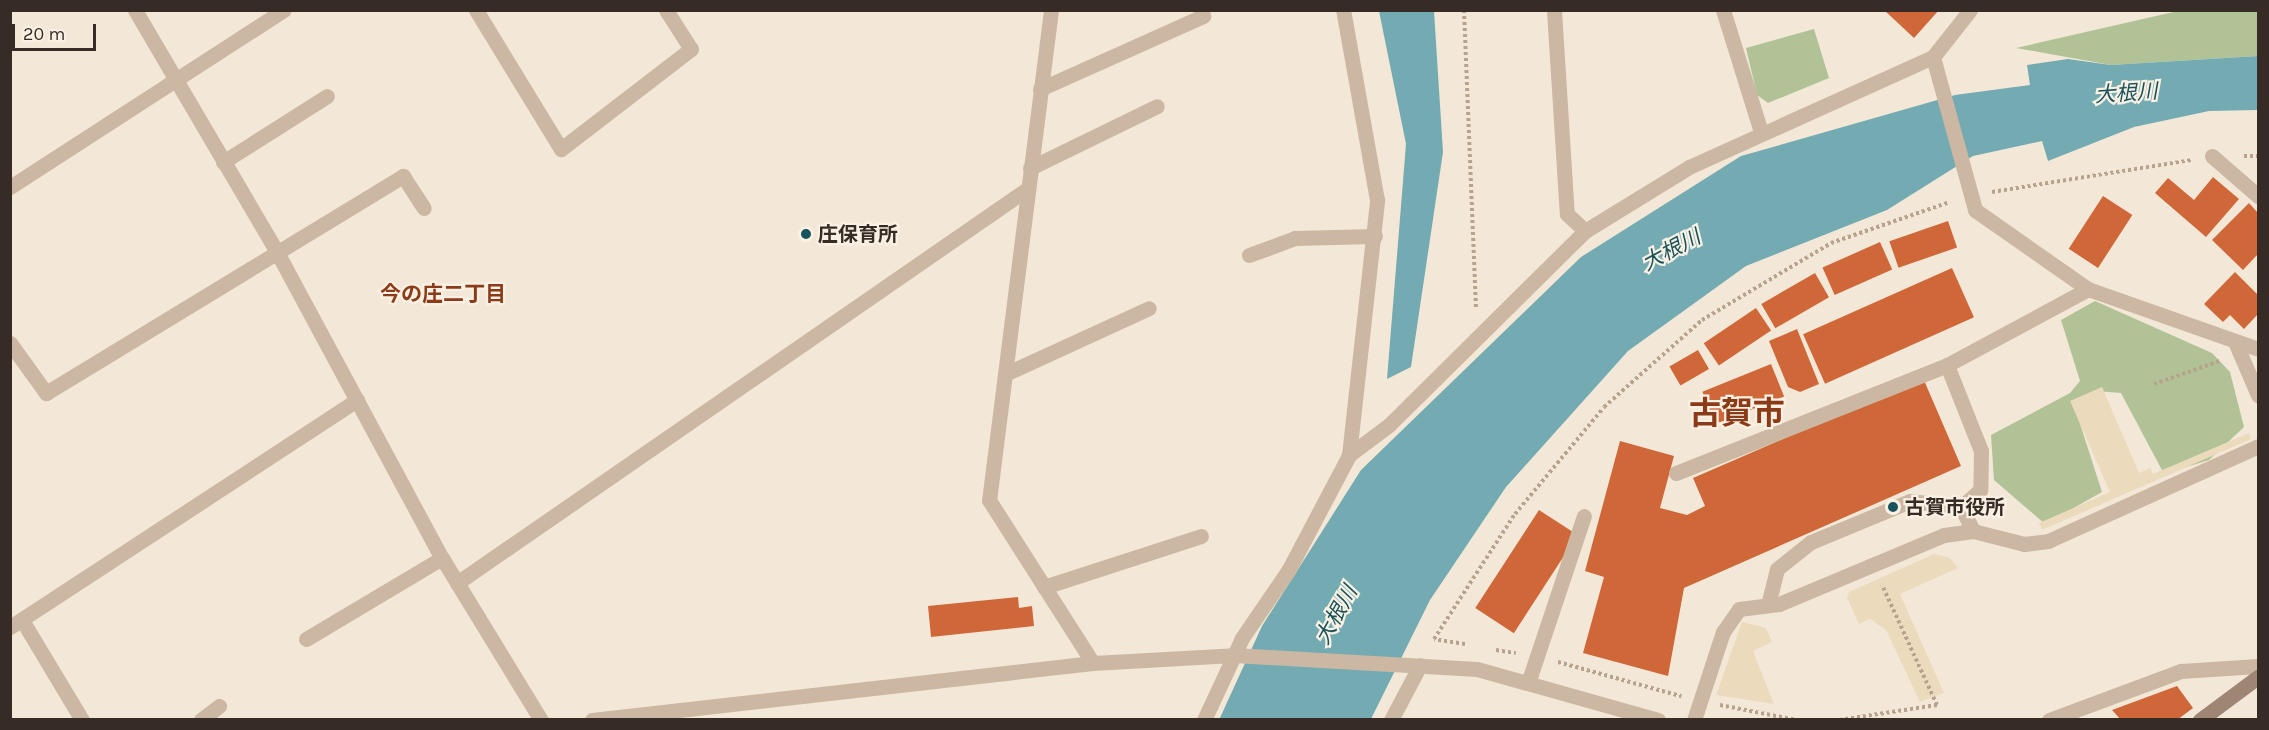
<!DOCTYPE html>
<html>
<head>
<meta charset="utf-8">
<style>
  body { margin:0 }
  #map { position:relative; width:2269px; height:730px; overflow:hidden; background:#f3e8d7; font-family:Karla,"Noto Sans JP",sans-serif }
  div>[style] { position:absolute }
  .green>* { inset:0; background:#b1c396 }
  .plaza>* { inset:0; background:#ecdabd }
  .water>* { inset:0; background:#74abb2 }
  .building>* { inset:0; background:#cf6739; transform-origin:0 0 }
  .path>* { height:4px; margin-top:-2px; transform-origin:0; background:repeating-linear-gradient(90deg,#b7a28d 0 3px,transparent 0 6px) }
  .service>* { height:15px; margin:-7.5px; padding:0 7.5px; transform-origin:7.5px; border-radius:7.5px; background:#ccb8a2 }
  .minor>* { height:15px; margin:-7.5px; padding:0 7.5px; transform-origin:7.5px; border-radius:7.5px; background:#ccb8a2 }
  .tertiary>* { height:15px; margin:-7.5px; padding:0 7.5px; transform-origin:7.5px; border-radius:7.5px; background:#ccb8a2 }
  .secondary>* { height:15px; margin:-7.5px; padding:0 7.5px; transform-origin:7.5px; border-radius:7.5px; background:#9f8674 }
  .dots>* { width:16px; height:16px; translate:-50% -50%; box-sizing:border-box; border:3px solid #faf1e4; border-radius:50% }
  span { translate:-50% -50%; white-space:nowrap; text-align:center; line-height:1.15; -webkit-text-stroke:4.5px #faf1e4; paint-order:stroke }
  .poi-label { font-size:20px; color:#362c25; font-weight:700 }
  .left { translate:0 -50%; text-align:left }
  .water-label { font-size:21px; color:#18525a; font-style:italic }
  .neighbourhood-label { font-size:21px; color:#8b3b18; font-weight:700 }
  .town-label { font-size:32px; color:#8b3b18; font-weight:700 }
  .frame { position:absolute; inset:0; border:12px solid #362c25; pointer-events:none }
  .scale { position:absolute; left:12px; top:24px; width:84px; height:27px; box-sizing:border-box; border:3px solid #362c25; border-top:0; padding-left:8px; font-size:18px; line-height:21px; white-space:nowrap; color:#362c25; -webkit-text-stroke:4px #faf1e4; paint-order:stroke }
</style>
</head>
<body>
<div id="map">
  <div class="green">
    <i style="clip-path:polygon(2178px 11px,2258px 11px,2258px 56px,2111px 65px,2016px 48px)"></i>
    <i style="clip-path:polygon(1814px 29px,1829px 78px,1768px 103px,1757px 95px,1746px 48px)"></i>
    <i style="clip-path:polygon(2095px 301px,2212px 353px,2230px 372px,2244px 427px,2209px 460px,2164px 474px,2121px 393px,2096px 391px,2073px 402px,2102px 492px,2045px 524px,1994px 480px,1991px 435px,2070px 393px,2080px 381px,2061px 320px)"></i>
  </div>
  <div class="plaza">
    <i style="clip-path:polygon(2102px 387px,2139px 473px,2150px 468px,2153px 474px,2249px 433px,2251px 439px,2042px 530px,2039px 523px,2110px 492px,2070px 401px)"></i>
    <i style="clip-path:polygon(1934px 554px,1950px 558px,1958px 568px,1900px 594px,1944px 693px,1920px 702px,1886px 630px,1870px 619px,1859px 624px,1847px 598px,1849px 592px)"></i>
    <i style="clip-path:polygon(1742px 622px,1766px 628px,1772px 642px,1753px 651px,1774px 704px,1716px 695px)"></i>
  </div>
  <div class="water">
    <i style="clip-path:polygon(1379px 11px,1434px 11px,1443px 152px,1411px 367px,1387px 379px,1406px 144px)"></i>
    <i style="clip-path:polygon(2258px 56px,2258px 110px,2209px 111px,2134px 127px,2048px 161px,2042px 141px,1973px 156px,1887px 210px,1746px 266px,1628px 351px,1506px 487px,1430px 600px,1371px 719px,1219px 720px,1262px 626px,1361px 470px,1581px 257px,1741px 156px,1955px 95px,2030px 85px,2027px 65px,2068px 59px,2111px 65px)"></i>
  </div>
  <div class="building">
    <i style="clip-path:polygon(1884px 10px,1939px 10px,1914px 38px)"></i>
    <i style="clip-path:polygon(2213px 177px,2239px 199px,2206px 237px,2155px 193px,2168px 178px,2194px 200px)"></i>
    <i style="left:2103px;top:196px;width:35px;height:63px;rotate:33deg"></i>
    <i style="clip-path:polygon(2249px 203px,2258px 213px,2258px 254px,2243px 270px,2212px 240px)"></i>
    <i style="left:1948px;top:221px;width:28px;height:62px;rotate:71deg"></i>
    <i style="left:1880px;top:242px;width:30px;height:63px;rotate:66deg"></i>
    <i style="left:1952px;top:268px;width:54px;height:163px;rotate:66deg"></i>
    <i style="clip-path:polygon(2235px 272px,2258px 295px,2258px 314px,2244px 329px,2230px 315px,2223px 322px,2204px 304px)"></i>
    <i style="left:1815px;top:273px;width:28px;height:62px;rotate:60deg"></i>
    <i style="left:1756px;top:308px;width:27px;height:63px;rotate:56deg"></i>
    <i style="clip-path:polygon(1797px 329px,1819px 384px,1800px 392px,1788px 387px,1769px 341px)"></i>
    <i style="left:1698px;top:350px;width:22px;height:33px;rotate:60deg"></i>
    <i style="left:1771px;top:364px;width:35px;height:74px;rotate:68deg"></i>
    <i style="clip-path:polygon(1923px 378px,1961px 466px,1684px 588px,1668px 676px,1583px 653px,1604px 577px,1585px 571px,1620px 441px,1674px 456px,1660px 508px,1687px 515px,1705px 506px,1693px 478px)"></i>
    <i style="left:1539px;top:510px;width:46px;height:117px;rotate:33deg"></i>
    <i style="clip-path:polygon(1018px 597px,1019px 608px,1032px 606px,1034px 626px,931px 637px,928px 606px)"></i>
    <i style="clip-path:polygon(2177px 686px,2193px 708px,2177px 720px,2121px 720px,2112px 710px)"></i>
  </div>
  <div class="path">
    <i style="left:1464px;top:10px;width:298px;rotate:87.7deg"></i>
    <i style="left:2244px;top:156px;width:14px"></i>
    <i style="left:1992px;top:192px;width:203px;rotate:-9.1deg"></i>
    <i style="left:2154px;top:384px;width:70px;rotate:-19.2deg"></i>
    <i style="left:1465px;top:644px;width:31px;rotate:-171deg"></i>
    <i style="left:1434px;top:639px;width:149px;rotate:-57.1deg"></i>
    <i style="left:1515px;top:514px;width:139px;rotate:-50.2deg"></i>
    <i style="left:1604px;top:407px;width:131px;rotate:-41.6deg"></i>
    <i style="left:1702px;top:320px;width:150px;rotate:-30.8deg"></i>
    <i style="left:1831px;top:243px;width:126px;rotate:-19deg"></i>
    <i style="left:1496px;top:650px;width:20px;rotate:9deg"></i>
    <i style="left:1558px;top:662px;width:128px;rotate:15.5deg"></i>
    <i style="left:1720px;top:705px;width:78px;rotate:11deg"></i>
    <i style="left:1839px;top:720px;width:99px;rotate:-8.7deg"></i>
    <i style="left:1937px;top:705px;width:132px;rotate:-114.6deg"></i>
  </div>
  <div class="service">
    <i style="left:1040px;top:89px;width:179px;rotate:-24.1deg"></i>
    <i style="left:2236px;top:344px;width:56px;rotate:66.7deg"></i>
    <i style="left:1947px;top:365px;width:92px;rotate:68.4deg"></i>
    <i style="left:1981px;top:451px;width:39px;rotate:91deg"></i>
    <i style="left:1980px;top:490px;width:25px;rotate:138deg"></i>
    <i style="left:1676px;top:473px;width:292px;rotate:-21.7deg"></i>
    <i style="left:1947px;top:365px;width:160px;rotate:-28.3deg"></i>
    <i style="left:1768px;top:605px;width:37px;rotate:-76deg"></i>
    <i style="left:1777px;top:569px;width:43px;rotate:-38.5deg"></i>
    <i style="left:1811px;top:542px;width:107px;rotate:-22.5deg"></i>
    <i style="left:1910px;top:501px;width:51px;rotate:6.7deg"></i>
    <i style="left:1961px;top:507px;width:27px;rotate:63deg"></i>
    <i style="left:22px;top:620px;width:117px;rotate:59deg"></i>
    <i style="left:1528px;top:683px;width:176px;rotate:-71.5deg"></i>
    <i style="left:1694px;top:720px;width:93px;rotate:-71.8deg"></i>
    <i style="left:1723px;top:632px;width:28px;rotate:-55deg"></i>
    <i style="left:1739px;top:609px;width:40px;rotate:-7.1deg"></i>
    <i style="left:1779px;top:604px;width:179px;rotate:-22.7deg"></i>
    <i style="left:1944px;top:535px;width:29px;rotate:-8deg"></i>
    <i style="left:1973px;top:531px;width:53px;rotate:14.3deg"></i>
    <i style="left:2024px;top:544px;width:24px;rotate:-7deg"></i>
    <i style="left:2048px;top:541px;width:230px;rotate:-24.3deg"></i>
  </div>
  <div class="minor">
    <i style="left:135px;top:10px;width:283px;rotate:59.6deg"></i>
    <i style="left:278px;top:254px;width:345px;rotate:61.7deg"></i>
    <i style="left:442px;top:558px;width:190px;rotate:58.6deg"></i>
    <i style="left:476px;top:10px;width:163px;rotate:58.6deg"></i>
    <i style="left:561px;top:149px;width:164px;rotate:-37.6deg"></i>
    <i style="left:691px;top:49px;width:46px;rotate:-122.7deg"></i>
    <i style="left:1051px;top:10px;width:494px;rotate:97.2deg"></i>
    <i style="left:989px;top:500px;width:193px;rotate:57.5deg"></i>
    <i style="left:1554px;top:10px;width:204px;rotate:86.4deg"></i>
    <i style="left:1567px;top:214px;width:25px;rotate:43deg"></i>
    <i style="left:1723px;top:10px;width:128px;rotate:72.7deg"></i>
    <i style="left:1933px;top:57px;width:159px;rotate:74.6deg"></i>
    <i style="left:1975px;top:210px;width:138px;rotate:35deg"></i>
    <i style="left:2088px;top:289px;width:180px;rotate:19.4deg"></i>
    <i style="left:2212px;top:156px;width:61px;rotate:41deg"></i>
    <i style="left:223px;top:162px;width:123px;rotate:-32.4deg"></i>
    <i style="left:1030px;top:168px;width:141px;rotate:-26deg"></i>
    <i style="left:10px;top:187px;width:326px;rotate:-32.9deg"></i>
    <i style="left:1249px;top:255px;width:49px;rotate:-20.3deg"></i>
    <i style="left:1295px;top:238px;width:80px;rotate:-1.4deg"></i>
    <i style="left:10px;top:343px;width:62px;rotate:54.2deg"></i>
    <i style="left:46px;top:393px;width:418px;rotate:-31.3deg"></i>
    <i style="left:403px;top:176px;width:38px;rotate:57deg"></i>
    <i style="left:1005px;top:374px;width:158px;rotate:-24.6deg"></i>
    <i style="left:1349px;top:455px;width:50px;rotate:-36.9deg"></i>
    <i style="left:1389px;top:425px;width:276px;rotate:-44.7deg"></i>
    <i style="left:1585px;top:231px;width:122px;rotate:-31.6deg"></i>
    <i style="left:1689px;top:167px;width:268px;rotate:-24.3deg"></i>
    <i style="left:1933px;top:57px;width:60px;rotate:-51.8deg"></i>
    <i style="left:457px;top:583px;width:693px;rotate:-34.65deg"></i>
    <i style="left:1044px;top:587px;width:165px;rotate:-18deg"></i>
    <i style="left:10px;top:627px;width:415px;rotate:-33.2deg"></i>
    <i style="left:306px;top:639px;width:158px;rotate:-30.8deg"></i>
    <i style="left:201px;top:720px;width:23px;rotate:-38deg"></i>
    <i style="left:1204px;top:720px;width:90px;rotate:-65.1deg"></i>
    <i style="left:1242px;top:638px;width:83px;rotate:-55.7deg"></i>
    <i style="left:1289px;top:569px;width:129px;rotate:-62.2deg"></i>
    <i style="left:1349px;top:455px;width:257px;rotate:-83.7deg"></i>
    <i style="left:1377px;top:200px;width:193px;rotate:-100.1deg"></i>
    <i style="left:1391px;top:720px;width:62px;rotate:-62.2deg"></i>
    <i style="left:2049px;top:720px;width:141px;rotate:-20.4deg"></i>
    <i style="left:2181px;top:671px;width:77px;rotate:-3.7deg"></i>
  </div>
  <div class="tertiary">
    <i style="left:592px;top:720px;width:504px;rotate:-6.49deg"></i>
    <i style="left:1093px;top:663px;width:141px;rotate:-3.2deg"></i>
    <i style="left:1234px;top:655px;width:243px;rotate:3.3deg"></i>
    <i style="left:1477px;top:669px;width:188px;rotate:15.7deg"></i>
  </div>
  <div class="secondary">
    <i style="left:2200px;top:720px;width:72px;rotate:-36.6deg"></i>
  </div>
  <div class="dots">
    <i style="left:806px;top:234px;background:#18525a"></i>
    <i style="left:1893px;top:507px;background:#18525a"></i>
  </div>
  <div class="poi-label">
    <span class="left" style="left:818px;top:234px">庄保育所</span>
    <span class="left" style="left:1905px;top:507px">古賀市役所</span>
  </div>
  <div class="water-label">
    <span style="left:2126px;top:93px;rotate:-4deg">大根川</span>
    <span style="left:1671px;top:250px;rotate:-28deg">大根川</span>
    <span style="left:1336px;top:615px;rotate:-61deg">大根川</span>
  </div>
  <div class="neighbourhood-label">
    <span style="left:443px;top:294px">今の庄二丁目</span>
  </div>
  <div class="town-label">
    <span style="left:1737px;top:414px">古賀市</span>
  </div>
  <div class="frame"></div>
  <div class="scale">20 m</div>
</div>
</body>
</html>
